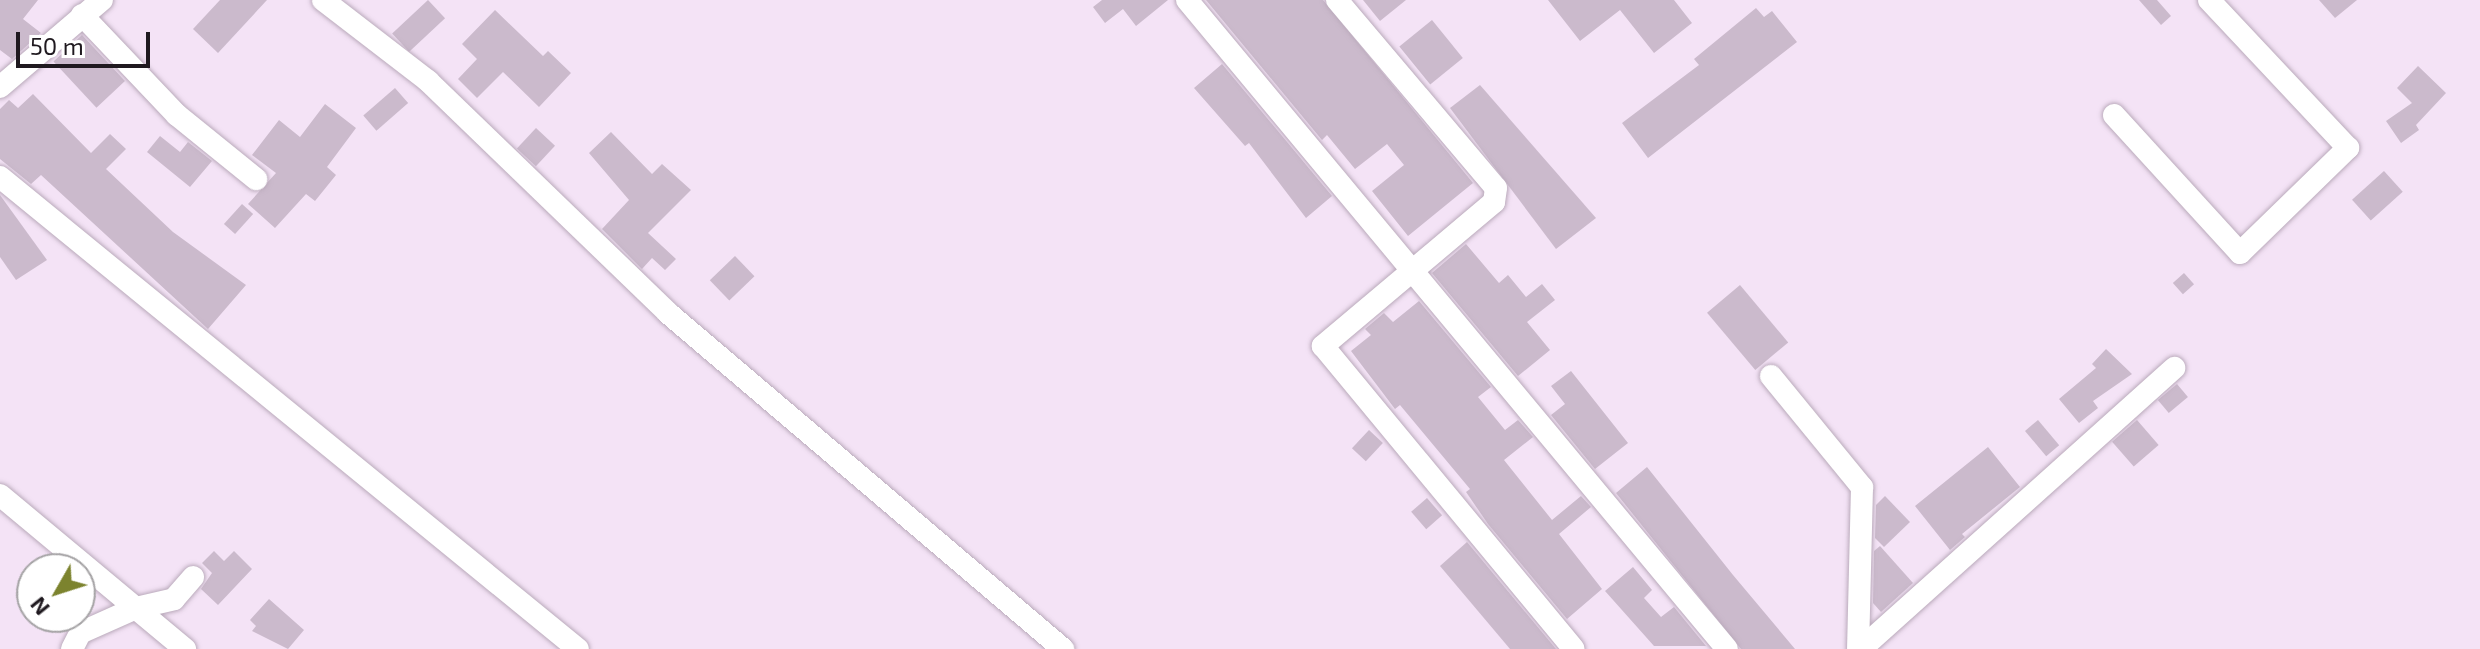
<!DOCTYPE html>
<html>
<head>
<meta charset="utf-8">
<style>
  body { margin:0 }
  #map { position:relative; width:2480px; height:649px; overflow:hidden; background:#f4e3f6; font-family:"Exo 2",sans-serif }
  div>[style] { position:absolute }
  .building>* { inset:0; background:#cbbacc; transform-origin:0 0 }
  .roads { filter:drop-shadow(0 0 2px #baaabb) drop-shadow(0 0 2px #baaabb) }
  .minor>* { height:22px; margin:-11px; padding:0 11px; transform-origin:11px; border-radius:11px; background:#fff }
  span { translate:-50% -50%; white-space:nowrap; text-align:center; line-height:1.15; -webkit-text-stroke:7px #fff; paint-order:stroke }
  .north { position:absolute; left:16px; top:553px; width:80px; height:80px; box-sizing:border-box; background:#fff; border:2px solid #a5a3a5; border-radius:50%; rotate:231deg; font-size:22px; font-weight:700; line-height:32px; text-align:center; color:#1f191f }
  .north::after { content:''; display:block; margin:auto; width:28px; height:36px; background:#7c832e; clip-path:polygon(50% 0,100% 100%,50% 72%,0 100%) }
  .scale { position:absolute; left:16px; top:32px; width:134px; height:36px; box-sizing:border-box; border:4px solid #1f191f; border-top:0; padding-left:10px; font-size:24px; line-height:28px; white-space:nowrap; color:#1f191f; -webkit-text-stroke:6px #fff; paint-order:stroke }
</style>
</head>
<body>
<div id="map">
  <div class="building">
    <i style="clip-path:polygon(0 0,38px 0,23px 19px,41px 33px,12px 59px,0 50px)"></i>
    <i style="clip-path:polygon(220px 0,267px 0,218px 53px,193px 29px)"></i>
    <i style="left:428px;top:0;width:25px;height:49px;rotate:47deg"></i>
    <i style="clip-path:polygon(1102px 0,1168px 0,1136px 26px,1123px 9px,1105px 23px,1093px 7px)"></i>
    <i style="clip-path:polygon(1206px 0,1323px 0,1473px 183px,1408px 236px,1372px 191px,1404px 165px,1387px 144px,1355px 169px,1327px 135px,1322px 140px)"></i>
    <i style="clip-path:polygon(1363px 0,1406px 0,1380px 21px)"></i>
    <i style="clip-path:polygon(1548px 0,1674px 0,1692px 23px,1654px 53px,1620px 10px,1580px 41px)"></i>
    <i style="clip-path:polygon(2139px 0,2157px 0,2171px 16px,2161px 25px)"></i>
    <i style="clip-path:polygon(2319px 0,2357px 0,2335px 18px)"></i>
    <i style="clip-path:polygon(1756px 8px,1764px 17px,1772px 11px,1797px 42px,1648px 158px,1622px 123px,1699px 65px,1694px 59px)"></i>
    <i style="clip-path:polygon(495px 10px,543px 56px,548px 51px,571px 73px,539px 107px,503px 72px,477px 98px,458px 79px,477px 59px,462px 44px)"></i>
    <i style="left:1432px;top:20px;width:49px;height:42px;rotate:51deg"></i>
    <i style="left:82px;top:35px;width:63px;height:39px;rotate:47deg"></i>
    <i style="clip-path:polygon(1222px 64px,1332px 196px,1306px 218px,1249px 143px,1245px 146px,1194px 88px)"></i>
    <i style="clip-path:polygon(2418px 66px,2446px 93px,2416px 125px,2419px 130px,2401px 143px,2386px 121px,2412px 103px,2397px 88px)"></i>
    <i style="clip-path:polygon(1480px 85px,1596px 218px,1556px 249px,1450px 108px)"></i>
    <i style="left:395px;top:88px;width:20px;height:42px;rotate:49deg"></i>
    <i style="clip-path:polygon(33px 94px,91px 153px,110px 134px,126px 149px,106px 169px,173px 232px,246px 285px,208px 329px,41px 175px,31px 184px,0 159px,0 109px,9px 100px,18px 108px)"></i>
    <i style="clip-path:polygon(325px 104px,356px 128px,327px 167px,336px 175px,315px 201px,306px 194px,275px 228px,248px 204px,276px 173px,252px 155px,279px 120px,300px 137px)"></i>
    <i style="left:536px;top:128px;width:26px;height:28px;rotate:43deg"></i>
    <i style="clip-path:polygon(611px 132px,652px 174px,662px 164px,691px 190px,648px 233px,676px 259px,665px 270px,652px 258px,642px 269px,602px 229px,629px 200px,589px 153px)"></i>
    <i style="clip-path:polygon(160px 136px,180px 152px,188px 142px,212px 161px,190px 187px,147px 152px)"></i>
    <i style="left:2384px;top:171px;width:28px;height:43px;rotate:48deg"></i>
    <i style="clip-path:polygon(0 195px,47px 260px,16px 280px,0 257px)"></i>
    <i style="left:242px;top:204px;width:15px;height:27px;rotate:42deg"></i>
    <i style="clip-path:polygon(1466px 244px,1499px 283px,1508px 275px,1526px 297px,1542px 284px,1555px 300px,1527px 322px,1550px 350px,1518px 376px,1432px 273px)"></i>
    <i style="left:735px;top:256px;width:28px;height:35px;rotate:46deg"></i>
    <i style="left:2184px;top:273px;width:15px;height:15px;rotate:48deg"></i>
    <i style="left:1740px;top:285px;width:75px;height:43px;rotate:50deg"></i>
    <i style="clip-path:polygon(1419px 301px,1491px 387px,1478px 397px,1505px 430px,1518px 420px,1533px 437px,1504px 460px,1552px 520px,1581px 496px,1591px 507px,1559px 534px,1602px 589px,1567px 619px,1488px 524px,1466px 492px,1470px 489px,1400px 405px,1395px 409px,1351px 351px,1371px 335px,1365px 329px,1384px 313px,1393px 322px)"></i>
    <i style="clip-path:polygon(2106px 349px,2132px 374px,2093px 401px,2098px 408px,2079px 423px,2059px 399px,2096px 368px,2092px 364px)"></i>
    <i style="clip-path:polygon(1571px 371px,1628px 443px,1595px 469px,1551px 415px,1565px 404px,1551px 386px)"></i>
    <i style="left:2177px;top:384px;width:17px;height:25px;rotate:50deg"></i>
    <i style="left:2038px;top:420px;width:33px;height:17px;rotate:50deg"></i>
    <i style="left:2137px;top:420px;width:33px;height:33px;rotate:49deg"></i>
    <i style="left:1369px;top:430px;width:19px;height:25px;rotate:43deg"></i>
    <i style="clip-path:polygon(1988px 447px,2020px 487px,1962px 534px,1965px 537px,1950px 550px,1915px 506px)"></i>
    <i style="clip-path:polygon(1647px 467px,1733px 575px,1795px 649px,1741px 649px,1616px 493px)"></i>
    <i style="clip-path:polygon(1885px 496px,1910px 522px,1884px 547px,1875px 538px,1876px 505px)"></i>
    <i style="left:1427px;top:498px;width:23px;height:21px;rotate:49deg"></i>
    <i style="clip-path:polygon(1467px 542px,1556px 649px,1510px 649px,1440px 566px)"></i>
    <i style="clip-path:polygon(1880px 546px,1913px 583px,1881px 612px,1873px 603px,1874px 551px)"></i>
    <i style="clip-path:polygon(214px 551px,224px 561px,234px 551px,252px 569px,218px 605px,201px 589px,212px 573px,202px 563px)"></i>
    <i style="clip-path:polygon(1633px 567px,1652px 590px,1644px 598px,1661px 617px,1674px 607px,1706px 646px,1654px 646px,1605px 591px)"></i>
    <i style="clip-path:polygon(269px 599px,304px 630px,288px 649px,252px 631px,256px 626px,250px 620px)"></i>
  </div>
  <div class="roads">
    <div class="minor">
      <i style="left:323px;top:0;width:133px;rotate:37.6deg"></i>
      <i style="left:428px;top:81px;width:334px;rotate:44deg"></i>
      <i style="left:668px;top:313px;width:519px;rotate:40.39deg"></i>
      <i style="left:1187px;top:0;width:844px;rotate:50.24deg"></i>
      <i style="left:1337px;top:0;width:246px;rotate:49.8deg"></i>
      <i style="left:1496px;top:188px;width:14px;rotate:98deg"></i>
      <i style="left:1494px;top:202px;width:224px;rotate:139.9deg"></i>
      <i style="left:1323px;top:346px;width:393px;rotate:50.4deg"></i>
      <i style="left:82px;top:15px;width:138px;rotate:46.5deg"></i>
      <i style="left:177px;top:115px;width:102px;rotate:39deg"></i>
      <i style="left:0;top:87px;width:134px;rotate:-40.5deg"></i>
      <i style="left:2114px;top:115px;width:187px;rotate:47.6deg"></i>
      <i style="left:2240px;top:253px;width:151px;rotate:-44.2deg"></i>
      <i style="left:2348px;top:148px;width:203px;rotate:-133.2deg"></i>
      <i style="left:0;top:177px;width:746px;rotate:39.24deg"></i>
      <i style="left:1771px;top:376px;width:144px;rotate:50.7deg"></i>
      <i style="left:1862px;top:487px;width:162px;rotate:91.4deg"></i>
      <i style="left:0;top:495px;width:241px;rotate:39.8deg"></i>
      <i style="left:72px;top:649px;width:18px;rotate:-63deg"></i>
      <i style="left:80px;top:633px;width:61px;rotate:-24.1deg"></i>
      <i style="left:136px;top:608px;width:39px;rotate:-13deg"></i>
      <i style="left:174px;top:599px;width:29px;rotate:-49deg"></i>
      <i style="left:1861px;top:649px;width:421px;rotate:-41.9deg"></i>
    </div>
  </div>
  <div class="north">N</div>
  <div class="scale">50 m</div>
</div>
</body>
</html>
